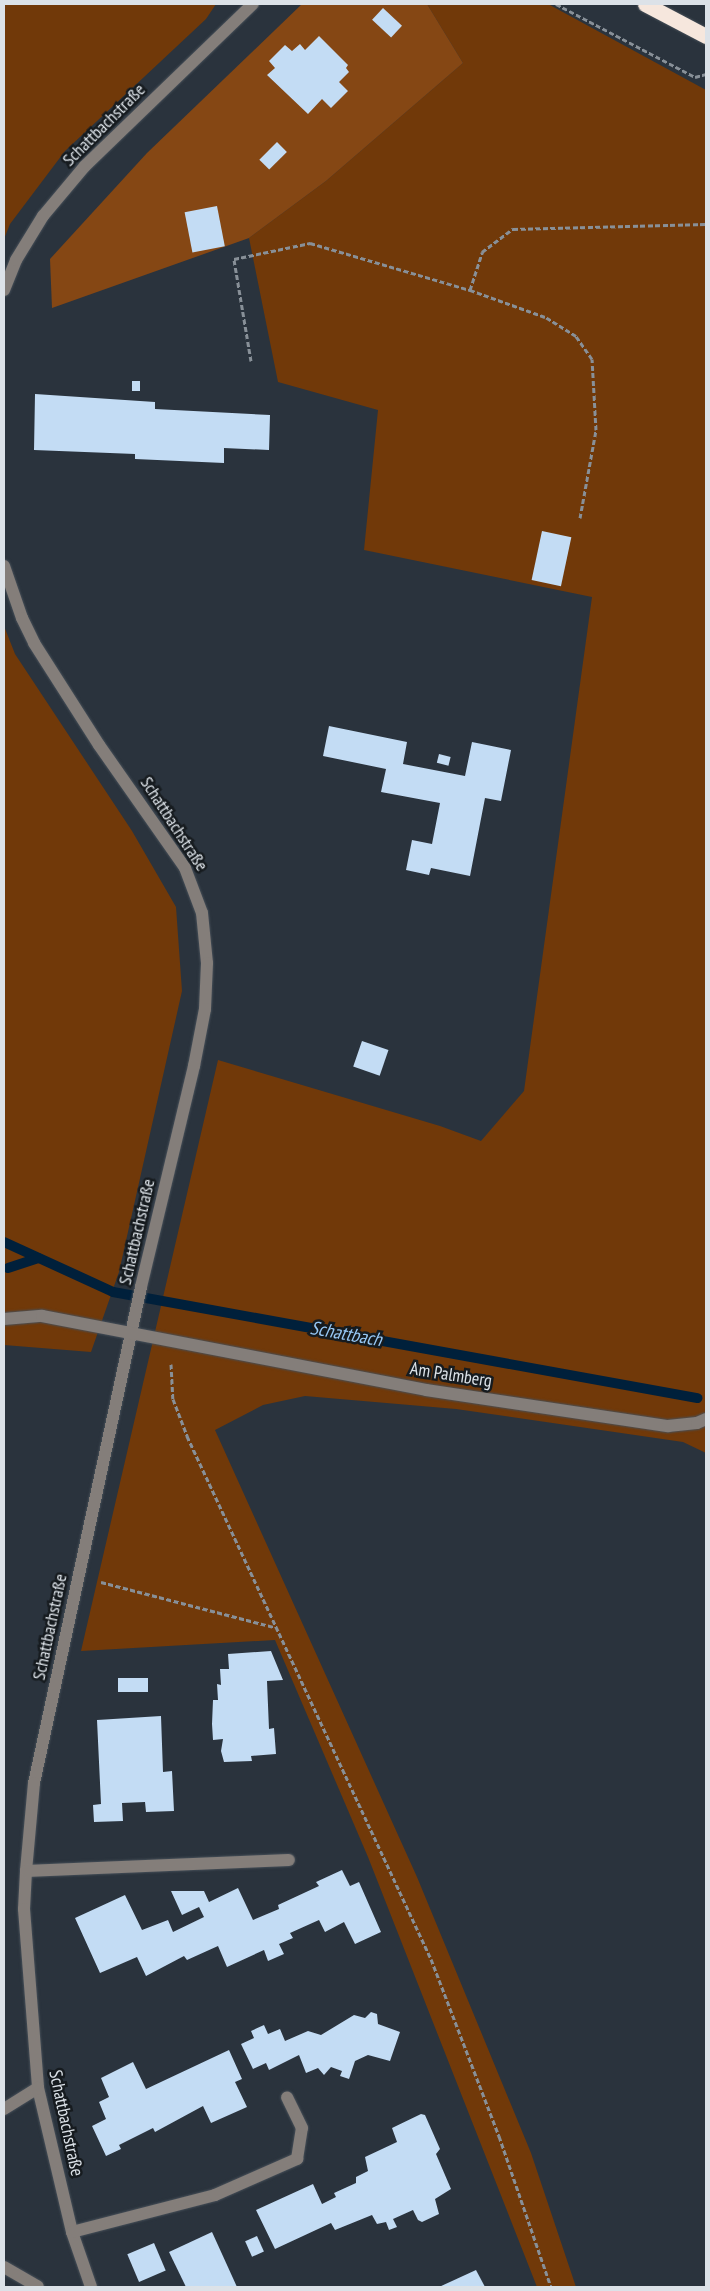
<!DOCTYPE html>
<html>
<head>
<meta charset="utf-8">
<style>
  body { margin:0 }
  #map { position:relative; width:710px; height:2291px; overflow:hidden; background:#2a333d; font-family:"PT Sans Narrow",sans-serif }
  div>[style] { position:absolute }
  .green>* { inset:0; background:#713909 }
  .forest>* { inset:0; background:#854714 }
  .stream>* { height:10px; margin:-5px; padding:0 5px; transform-origin:5px; border-radius:5px; background:#00203b }
  .building>* { inset:0; background:#c3dcf4; transform-origin:0 0 }
  .path>* { height:3px; margin-top:-1.5px; transform-origin:0; background:repeating-linear-gradient(90deg,#889098 0 5px,transparent 0 7.5px) }
  .roads { filter:drop-shadow(0 0 1px #464f58) drop-shadow(0 0 1px #464f58) }
  .minor>* { height:12px; margin:-6px; padding:0 6px; transform-origin:6px; border-radius:6px; background:#847e7a }
  .highway>* { height:15px; margin:-7.5px; padding:0 7.5px; transform-origin:7.5px; border-radius:7.5px; background:#f6e7dd }
  span { translate:-50% -50%; white-space:nowrap; text-align:center; line-height:1.15; -webkit-text-stroke:5px #161b1f; paint-order:stroke }
  .street-label { font-size:18px; color:#dce2e8 }
  .water-label { font-size:19px; color:#97c7f4; font-style:italic }
  .frame { position:absolute; inset:0; border:5px solid #dce2e8; pointer-events:none }
</style>
</head>
<body>
<div id="map">
  <div class="green">
    <i style="clip-path:polygon(4px 4px,216px 4px,206px 19px,65px 151px,10px 224px,4px 239px)"></i>
    <i style="clip-path:polygon(427px 4px,548px 4px,706px 90px,706px 1453px,683px 1442px,456px 1409px,305px 1396px,263px 1405px,215px 1430px,417px 1877px,531px 2153px,576px 2287px,537px 2287px,368px 1857px,275px 1640px,81px 1651px,218px 1060px,440px 1126px,481px 1141px,524px 1091px,592px 597px,364px 550px,378px 410px,278px 382px,249px 238px,326px 181px,463px 63px)"></i>
    <i style="clip-path:polygon(4px 626px,15px 654px,132px 831px,176px 907px,182px 991px,119px 1272px,91px 1352px,4px 1345px)"></i>
  </div>
  <div class="forest">
    <i style="clip-path:polygon(302px 4px,427px 4px,463px 63px,326px 181px,249px 238px,52px 308px,50px 259px,147px 153px)"></i>
  </div>
  <div class="stream">
    <i style="left:4px;top:1242px;width:120px;rotate:24.6deg"></i>
    <i style="left:113px;top:1292px;width:594px;rotate:10.29deg"></i>
    <i style="left:8px;top:1268px;width:32px;rotate:-18deg"></i>
  </div>
  <div class="building">
    <i style="left:383px;top:8px;width:26px;height:16px;rotate:43deg"></i>
    <i style="clip-path:polygon(319px 36px,348px 65px,346px 68px,349px 72px,339px 82px,348px 91px,331px 108px,322px 99px,308px 114px,267px 75px,275px 68px,269px 61px,285px 45px,292px 51px,300px 44px,305px 50px)"></i>
    <i style="left:277px;top:142px;width:14px;height:25px;rotate:45deg"></i>
    <i style="left:217px;top:206px;width:41px;height:33px;rotate:79deg"></i>
    <i style="left:132px;top:381px;width:8px;height:10px"></i>
    <i style="clip-path:polygon(35px 394px,155px 402px,155px 409px,270px 415px,269px 450px,224px 448px,224px 463px,135px 459px,135px 454px,34px 450px)"></i>
    <i style="left:542px;top:531px;width:30px;height:50px;rotate:12deg"></i>
    <i style="clip-path:polygon(329px 726px,407px 742px,403px 764px,465px 776px,472px 742px,511px 750px,501px 801px,485px 798px,470px 876px,431px 868px,429px 875px,406px 870px,412px 840px,432px 844px,440px 803px,381px 792px,386px 769px,323px 756px)"></i>
    <i style="left:439px;top:754px;width:12px;height:9px;rotate:14deg"></i>
    <i style="left:362px;top:1041px;width:28px;height:27px;rotate:19deg"></i>
    <i style="clip-path:polygon(271px 1651px,283px 1680px,267px 1681px,269px 1729px,274px 1728px,276px 1754px,251px 1756px,252px 1761px,224px 1762px,221px 1751px,223px 1739px,213px 1740px,212px 1724px,213px 1700px,218px 1700px,217px 1684px,221px 1685px,220px 1669px,229px 1669px,228px 1654px)"></i>
    <i style="left:148px;top:1678px;width:14px;height:30px;rotate:90deg"></i>
    <i style="clip-path:polygon(161px 1716px,163px 1772px,172px 1771px,174px 1811px,146px 1812px,145px 1802px,122px 1803px,123px 1821px,94px 1822px,93px 1805px,101px 1804px,97px 1720px)"></i>
    <i style="clip-path:polygon(342px 1870px,350px 1886px,359px 1882px,381px 1932px,355px 1944px,344px 1922px,325px 1932px,319px 1920px,290px 1933px,293px 1938px,279px 1944px,284px 1954px,268px 1961px,264px 1950px,227px 1967px,218px 1946px,187px 1960px,184px 1956px,146px 1976px,137px 1957px,100px 1973px,75px 1918px,125px 1895px,142px 1930px,168px 1920px,173px 1932px,204px 1917px,199px 1907px,182px 1915px,171px 1891px,204px 1891px,209px 1902px,238px 1888px,253px 1920px,279px 1909px,278px 1905px,319px 1886px,316px 1882px)"></i>
    <i style="clip-path:polygon(371px 2012px,377px 2014px,378px 2024px,400px 2032px,390px 2061px,368px 2055px,355px 2061px,349px 2079px,340px 2076px,342px 2071px,331px 2067px,324px 2075px,318px 2068px,306px 2073px,299px 2055px,269px 2070px,266px 2063px,253px 2069px,241px 2044px,254px 2038px,251px 2031px,264px 2025px,268px 2034px,280px 2029px,285px 2041px,308px 2031px,321px 2035px,354px 2015px,365px 2018px)"></i>
    <i style="clip-path:polygon(229px 2050px,242px 2079px,235px 2082px,247px 2107px,211px 2123px,203px 2106px,155px 2132px,153px 2128px,119px 2145px,121px 2149px,106px 2156px,92px 2126px,106px 2119px,99px 2102px,109px 2097px,101px 2078px,133px 2062px,146px 2089px)"></i>
    <i style="clip-path:polygon(421px 2114px,425px 2115px,440px 2149px,436px 2154px,451px 2189px,435px 2199px,439px 2214px,422px 2222px,418px 2220px,413px 2210px,393px 2219px,397px 2227px,389px 2230px,386px 2222px,377px 2224px,372px 2215px,335px 2230px,331px 2223px,275px 2249px,256px 2210px,313px 2184px,322px 2204px,336px 2197px,334px 2193px,356px 2183px,356px 2177px,368px 2171px,365px 2157px,397px 2142px,392px 2128px)"></i>
    <i style="clip-path:polygon(212px 2232px,237px 2287px,186px 2287px,169px 2252px)"></i>
    <i style="left:257px;top:2236px;width:17px;height:13px;rotate:66deg"></i>
    <i style="left:154px;top:2243px;width:30px;height:29px;rotate:67deg"></i>
    <i style="clip-path:polygon(476px 2270px,485px 2287px,439px 2287px)"></i>
  </div>
  <div class="path">
    <i style="left:556px;top:4px;width:157px;rotate:27.7deg"></i>
    <i style="left:695px;top:77px;width:11px;rotate:-15deg"></i>
    <i style="left:251px;top:361px;width:103px;rotate:-99.5deg"></i>
    <i style="left:234px;top:259px;width:78px;rotate:-11.9deg"></i>
    <i style="left:310px;top:243px;width:167px;rotate:16.4deg"></i>
    <i style="left:580px;top:518px;width:89px;rotate:-79.7deg"></i>
    <i style="left:596px;top:430px;width:71px;rotate:-93.2deg"></i>
    <i style="left:592px;top:359px;width:28px;rotate:-125deg"></i>
    <i style="left:576px;top:336px;width:36px;rotate:-148deg"></i>
    <i style="left:545px;top:317px;width:80px;rotate:-160.2deg"></i>
    <i style="left:470px;top:290px;width:40px;rotate:-72deg"></i>
    <i style="left:482px;top:252px;width:39px;rotate:-37deg"></i>
    <i style="left:513px;top:229px;width:193px;rotate:-1.5deg"></i>
    <i style="left:171px;top:1364px;width:35px;rotate:87deg"></i>
    <i style="left:173px;top:1399px;width:40px;rotate:69deg"></i>
    <i style="left:187px;top:1436px;width:577px;rotate:64.99deg"></i>
    <i style="left:431px;top:1959px;width:190px;rotate:69deg"></i>
    <i style="left:499px;top:2136px;width:160px;rotate:71deg"></i>
    <i style="left:101px;top:1582px;width:179px;rotate:14.6deg"></i>
  </div>
  <div class="roads">
    <div class="minor">
      <i style="left:4px;top:290px;width:32px;rotate:-68deg"></i>
      <i style="left:16px;top:260px;width:52px;rotate:-58.5deg"></i>
      <i style="left:43px;top:216px;width:65px;rotate:-50deg"></i>
      <i style="left:85px;top:166px;width:233px;rotate:-44deg"></i>
      <i style="left:4px;top:566px;width:55px;rotate:70.9deg"></i>
      <i style="left:22px;top:618px;width:28px;rotate:64deg"></i>
      <i style="left:34px;top:643px;width:121px;rotate:57.5deg"></i>
      <i style="left:99px;top:745px;width:150px;rotate:55deg"></i>
      <i style="left:185px;top:868px;width:48px;rotate:69.3deg"></i>
      <i style="left:202px;top:913px;width:50px;rotate:84.3deg"></i>
      <i style="left:207px;top:963px;width:46px;rotate:92.5deg"></i>
      <i style="left:205px;top:1009px;width:58px;rotate:100.9deg"></i>
      <i style="left:194px;top:1066px;width:227px;rotate:103.5deg"></i>
      <i style="left:141px;top:1287px;width:507px;rotate:102.17deg"></i>
      <i style="left:34px;top:1783px;width:88px;rotate:95.2deg"></i>
      <i style="left:26px;top:1871px;width:38px;rotate:93deg"></i>
      <i style="left:24px;top:1909px;width:180px;rotate:85.5deg"></i>
      <i style="left:38px;top:2088px;width:148px;rotate:76.7deg"></i>
      <i style="left:72px;top:2232px;width:58px;rotate:70.9deg"></i>
      <i style="left:4px;top:1319px;width:38px;rotate:-5deg"></i>
      <i style="left:42px;top:1316px;width:391px;rotate:10.9deg"></i>
      <i style="left:426px;top:1390px;width:245px;rotate:8.5deg"></i>
      <i style="left:668px;top:1426px;width:29px;rotate:-6deg"></i>
      <i style="left:697px;top:1423px;width:10px;rotate:-24deg"></i>
      <i style="left:26px;top:1871px;width:263px;rotate:-2.4deg"></i>
      <i style="left:4px;top:2109px;width:40px;rotate:-32deg"></i>
      <i style="left:72px;top:2232px;width:148px;rotate:-14.5deg"></i>
      <i style="left:215px;top:2195px;width:90px;rotate:-23.7deg"></i>
      <i style="left:297px;top:2159px;width:31px;rotate:-81deg"></i>
      <i style="left:302px;top:2128px;width:34px;rotate:-116deg"></i>
      <i style="left:4px;top:2267px;width:39px;rotate:30deg"></i>
    </div>
    <div class="highway">
      <i style="left:645px;top:4px;width:69px;rotate:27.7deg"></i>
    </div>
  </div>
  <div class="street-label">
    <span style="left:104px;top:125px;rotate:-45deg">Schattbachstraße</span>
    <span style="left:174px;top:824px;rotate:57deg">Schattbachstraße</span>
    <span style="left:137px;top:1232px;rotate:-77deg">Schattbachstraße</span>
    <span style="left:451px;top:1375px;rotate:9deg">Am Palmberg</span>
    <span style="left:50px;top:1627px;rotate:-78deg">Schattbachstraße</span>
    <span style="left:66px;top:2123px;rotate:78deg">Schattbachstraße</span>
  </div>
  <div class="water-label">
    <span style="left:346px;top:1334px;rotate:10deg">Schattbach</span>
  </div>
  <div class="frame"></div>
</div>
</body>
</html>
